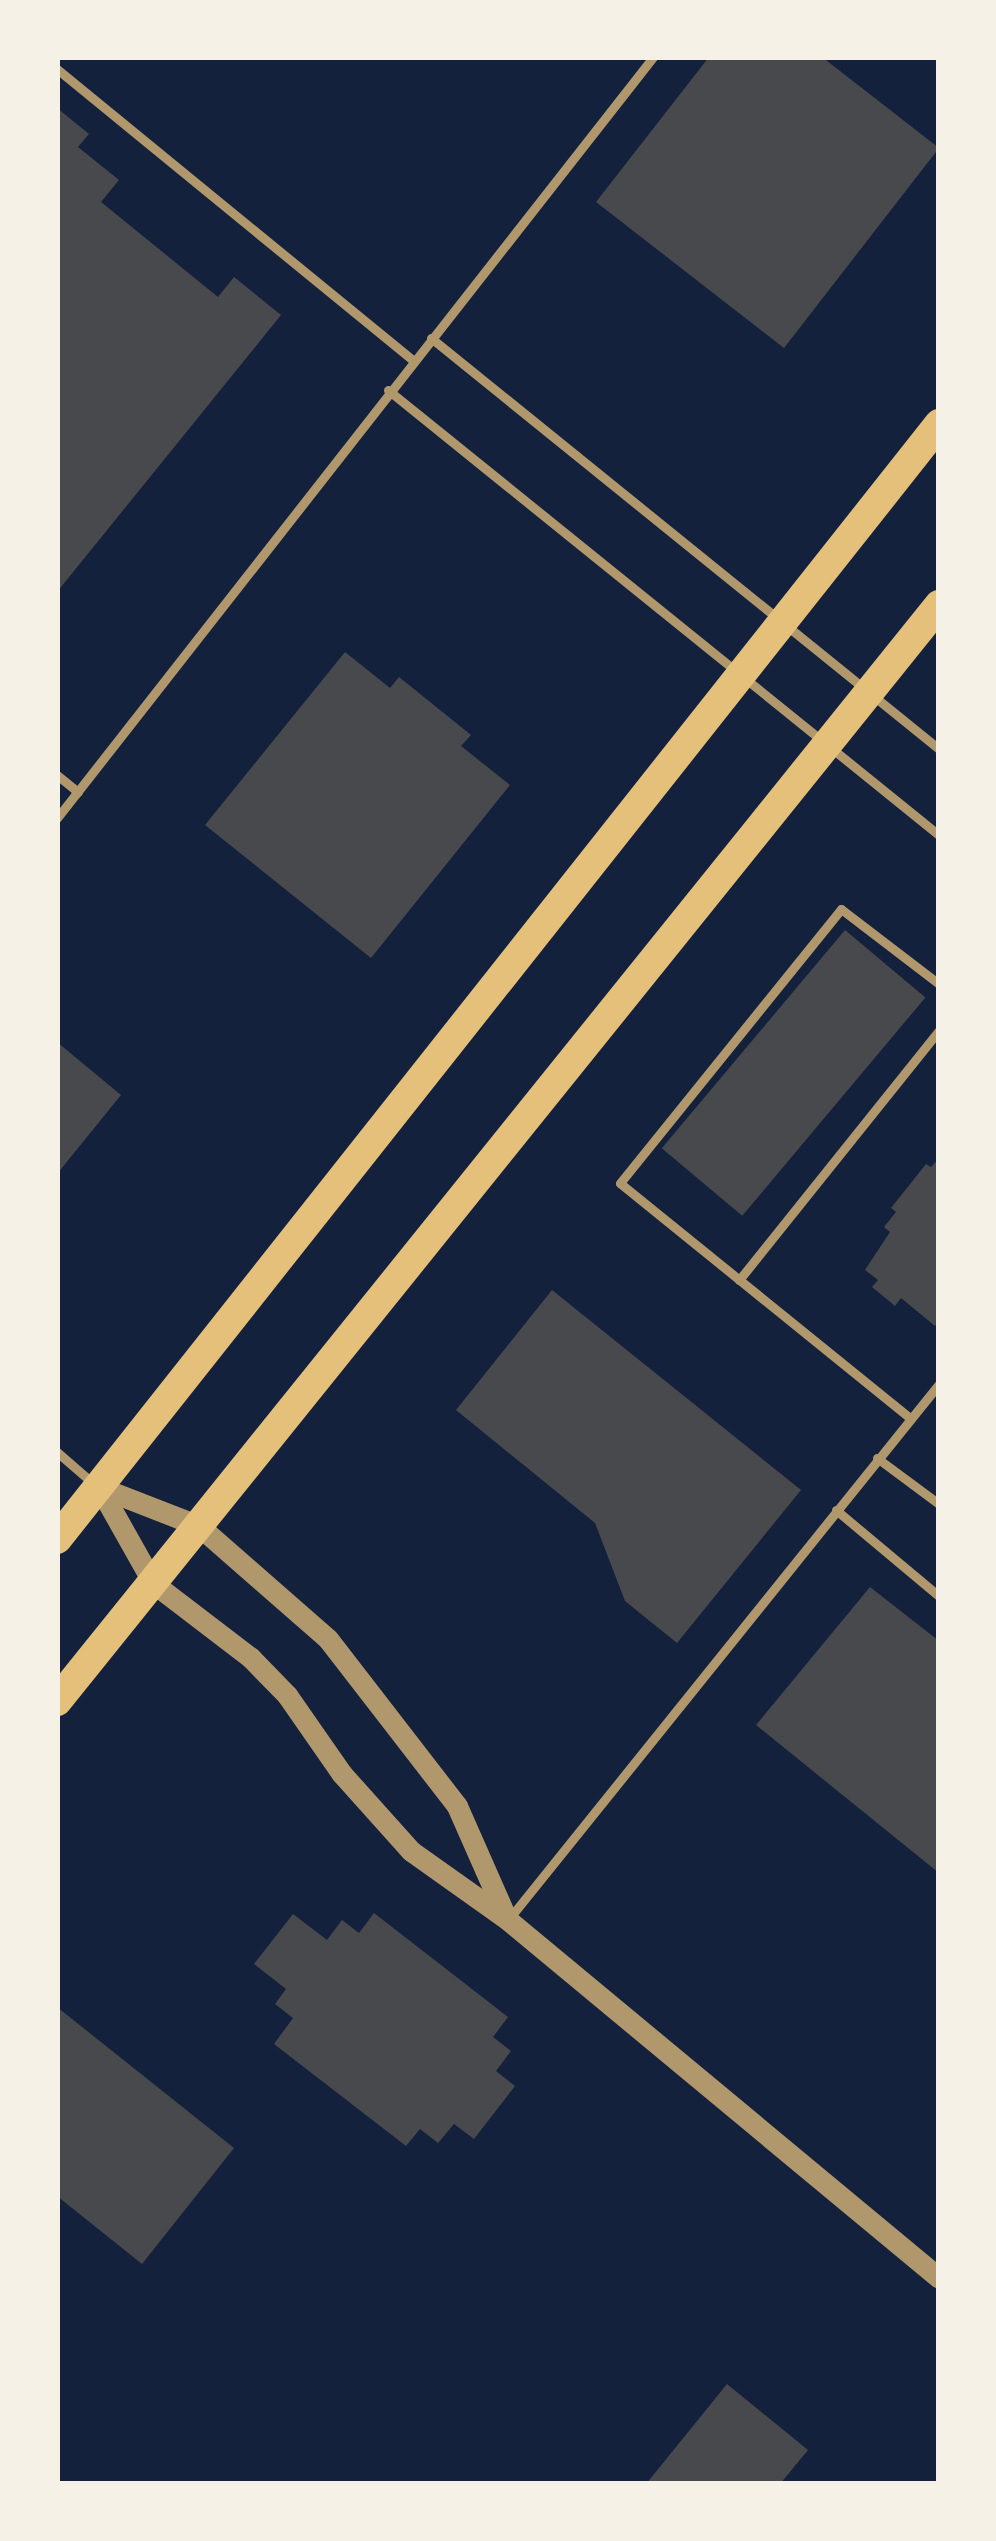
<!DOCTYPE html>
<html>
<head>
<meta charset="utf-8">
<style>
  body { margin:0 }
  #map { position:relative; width:996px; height:2541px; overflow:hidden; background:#14213d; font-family:Rubik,sans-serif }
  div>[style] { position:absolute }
  .building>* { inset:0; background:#48494c; transform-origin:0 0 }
  .service>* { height:9px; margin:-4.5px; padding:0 4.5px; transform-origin:4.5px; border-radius:4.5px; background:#b1986c }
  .tertiary>* { height:21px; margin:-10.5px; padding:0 10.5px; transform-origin:10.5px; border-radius:10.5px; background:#b1986c }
  .primary>* { height:30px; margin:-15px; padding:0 15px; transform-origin:15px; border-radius:15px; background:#e5c07b }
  span { translate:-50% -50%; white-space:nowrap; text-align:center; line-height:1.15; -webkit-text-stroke:12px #f6f1e7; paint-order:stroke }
  .frame { position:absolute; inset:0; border:60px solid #f6f1e7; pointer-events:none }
</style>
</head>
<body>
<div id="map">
  <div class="building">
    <i style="clip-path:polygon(709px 57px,822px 57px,939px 148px,784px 348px,596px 202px)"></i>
    <i style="clip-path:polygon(57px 108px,89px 134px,78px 147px,119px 180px,101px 202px,218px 297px,234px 277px,281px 315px,57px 592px)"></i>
    <i style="clip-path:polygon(345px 652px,390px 688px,399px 677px,471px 735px,461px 746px,510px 785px,371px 958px,205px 825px)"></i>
    <i style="left:845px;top:930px;width:105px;height:285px;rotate:40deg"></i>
    <i style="clip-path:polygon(57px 1042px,121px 1095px,57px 1174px)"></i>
    <i style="clip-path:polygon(939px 1158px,939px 1321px,935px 1326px,901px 1298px,895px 1306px,872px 1287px,878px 1280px,865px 1270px,890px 1232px,884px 1227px,896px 1212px,891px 1208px,926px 1164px,931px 1167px)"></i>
    <i style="clip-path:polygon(552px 1290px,801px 1490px,677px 1643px,625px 1601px,595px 1523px,456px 1410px)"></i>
    <i style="clip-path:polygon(870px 1587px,939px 1641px,939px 1873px,756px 1725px)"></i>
    <i style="clip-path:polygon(374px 1913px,508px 2017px,493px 2037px,511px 2051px,496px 2071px,515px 2086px,474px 2139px,454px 2124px,438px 2143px,420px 2129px,406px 2146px,274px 2044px,293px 2018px,275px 2004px,286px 1989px,254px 1964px,293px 1914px,327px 1940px,342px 1920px,359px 1933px)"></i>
    <i style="clip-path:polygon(57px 2007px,234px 2148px,142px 2264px,57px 2196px)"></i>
    <i style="clip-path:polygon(727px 2384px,808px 2450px,780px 2484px,646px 2484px)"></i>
  </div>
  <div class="service">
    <i style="left:57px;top:69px;width:460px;rotate:39.3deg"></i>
    <i style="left:431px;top:338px;width:653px;rotate:38.97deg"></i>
    <i style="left:388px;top:390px;width:708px;rotate:38.93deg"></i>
    <i style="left:57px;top:775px;width:27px;rotate:39deg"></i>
    <i style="left:57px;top:818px;width:967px;rotate:-51.93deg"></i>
    <i style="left:739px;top:1280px;width:320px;rotate:-51.3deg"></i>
    <i style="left:910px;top:1418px;width:373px;rotate:-141deg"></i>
    <i style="left:620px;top:1183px;width:352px;rotate:-51.1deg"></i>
    <i style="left:841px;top:909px;width:123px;rotate:37.4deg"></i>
    <i style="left:57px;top:1452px;width:49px;rotate:40.9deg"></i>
    <i style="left:877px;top:1458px;width:77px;rotate:36.6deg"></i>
    <i style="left:836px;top:1510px;width:134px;rotate:39.9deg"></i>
    <i style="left:508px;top:1920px;width:688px;rotate:-51.2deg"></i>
  </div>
  <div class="tertiary">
    <i style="left:99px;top:1487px;width:110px;rotate:60.6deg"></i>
    <i style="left:153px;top:1583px;width:123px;rotate:37.4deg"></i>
    <i style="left:251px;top:1658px;width:52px;rotate:45.8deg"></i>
    <i style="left:287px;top:1695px;width:96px;rotate:55.2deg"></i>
    <i style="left:342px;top:1774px;width:103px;rotate:48.1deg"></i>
    <i style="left:411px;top:1851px;width:119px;rotate:35.4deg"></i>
    <i style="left:508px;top:1920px;width:560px;rotate:39.71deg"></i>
    <i style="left:99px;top:1487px;width:107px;rotate:21.3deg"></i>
    <i style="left:199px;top:1526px;width:171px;rotate:41.2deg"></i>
    <i style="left:328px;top:1639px;width:211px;rotate:52.3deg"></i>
    <i style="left:457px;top:1806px;width:121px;rotate:66.2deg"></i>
  </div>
  <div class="primary">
    <i style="left:57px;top:1539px;width:1422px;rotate:-51.65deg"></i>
    <i style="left:57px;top:1701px;width:1407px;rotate:-51.17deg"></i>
  </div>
  <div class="frame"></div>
</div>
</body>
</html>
